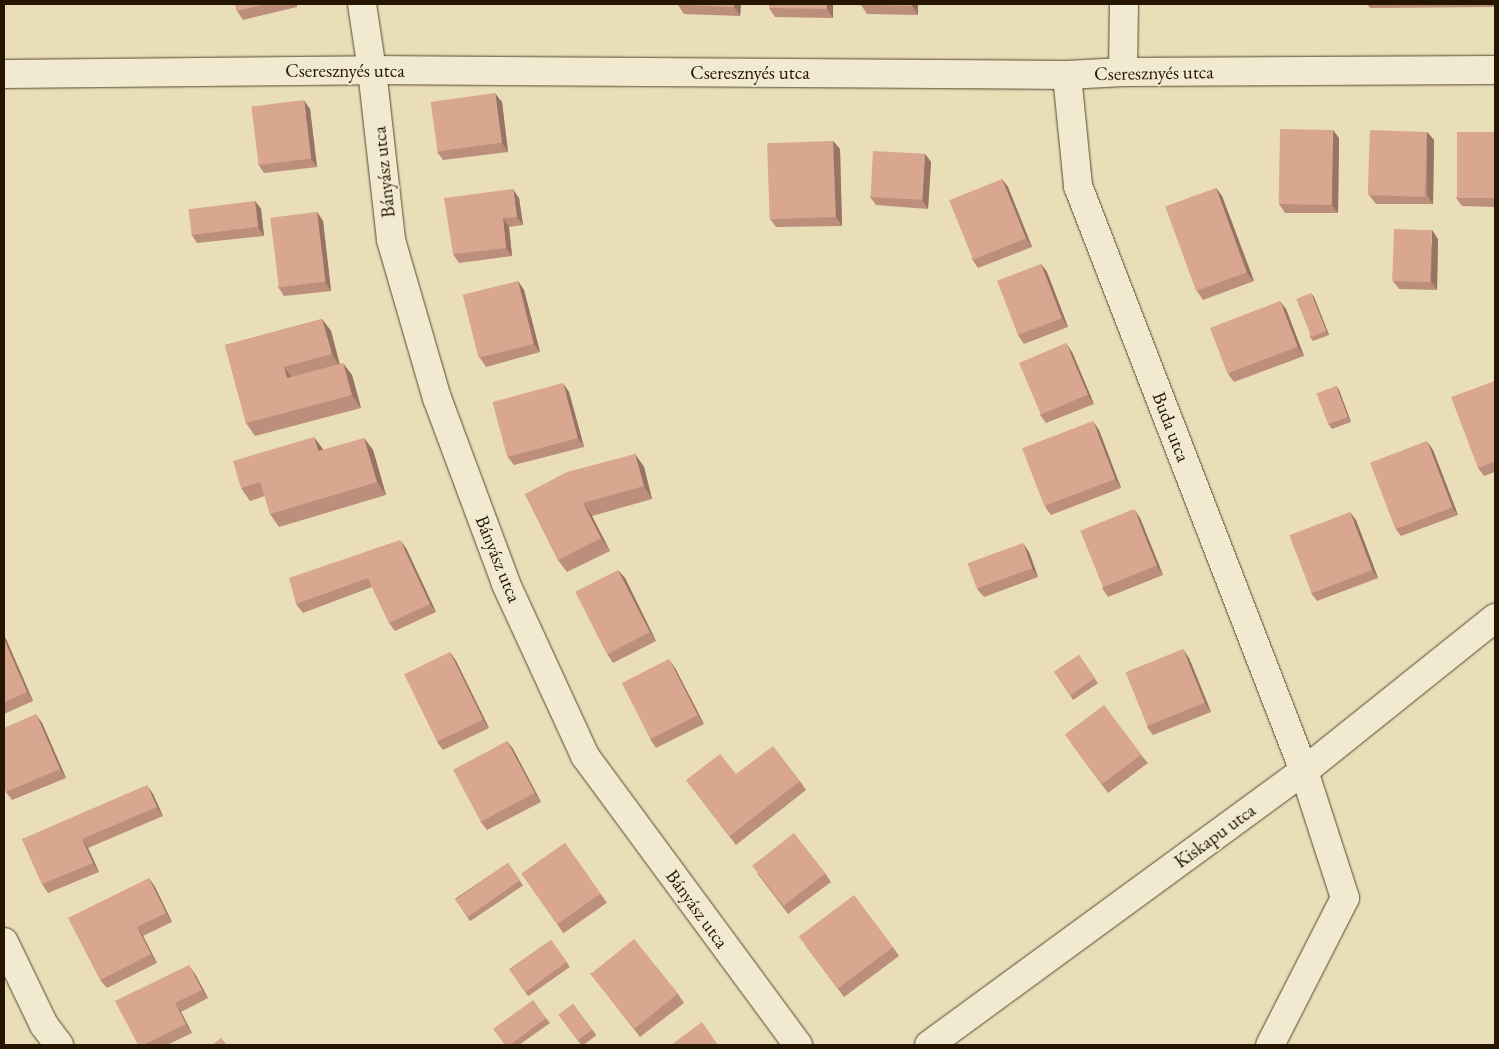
<!DOCTYPE html>
<html>
<head>
<meta charset="utf-8">
<style>
  body { margin:0 }
  #map { position:relative; width:1499px; height:1049px; overflow:hidden; background:#eadeb8; font-family:"EB Garamond",serif }
  div>[style] { position:absolute }
  .roads { filter:drop-shadow(0 0 1px #56472f) drop-shadow(0 0 1px #56472f) }
  .minor>* { height:28px; margin:-14px; padding:0 14px; transform-origin:14px; border-radius:14px; background:#f1ead1 }
  .wall>* { inset:0; background:#bb8f7c; transform-origin:0 0 }
  .shaded-wall>* { inset:0; background:#987465 }
  .building>* { inset:0; background:#d9a690; transform-origin:0 0 }
  span { translate:-50% -50%; white-space:nowrap; text-align:center; line-height:1.15; -webkit-text-stroke:4px #f1ead1; paint-order:stroke }
  .street-label { font-size:19px; color:#251501 }
  .frame { position:absolute; inset:0; border:5px solid #251501; pointer-events:none }
</style>
</head>
<body>
<div id="map">
  <div class="roads">
    <div class="minor">
      <i style="left:362px;top:4px;width:67px;rotate:81.4deg"></i>
      <i style="left:372px;top:70px;width:171px;rotate:83.6deg"></i>
      <i style="left:391px;top:240px;width:165px;rotate:73.8deg"></i>
      <i style="left:437px;top:398px;width:198px;rotate:69.6deg"></i>
      <i style="left:506px;top:584px;width:189px;rotate:65.3deg"></i>
      <i style="left:585px;top:756px;width:359px;rotate:53.6deg"></i>
      <i style="left:1123px;top:72px;width:68px;rotate:-89.2deg"></i>
      <i style="left:4px;top:74px;width:368px;rotate:-0.6deg"></i>
      <i style="left:372px;top:70px;width:695px;rotate:0.41deg"></i>
      <i style="left:1067px;top:75px;width:56px;rotate:-3.1deg"></i>
      <i style="left:1123px;top:72px;width:372px;rotate:-0.3deg"></i>
      <i style="left:1067px;top:75px;width:112px;rotate:84.3deg"></i>
      <i style="left:1078px;top:186px;width:627px;rotate:68.88deg"></i>
      <i style="left:1304px;top:771px;width:133px;rotate:72.1deg"></i>
      <i style="left:1345px;top:898px;width:165px;rotate:117deg"></i>
      <i style="left:4px;top:942px;width:92px;rotate:64.3deg"></i>
      <i style="left:44px;top:1025px;width:25px;rotate:53deg"></i>
      <i style="left:929px;top:1045px;width:464px;rotate:-36.2deg"></i>
      <i style="left:1304px;top:771px;width:245px;rotate:-38.7deg"></i>
    </div>
  </div>
  <div class="wall">
    <i style="clip-path:polygon(235px 4px,297px 4px,297px 7px,243px 20px,237px 11px)"></i>
    <i style="clip-path:polygon(678px 4px,741px 4px,740px 16px,684px 14px,678px 5px)"></i>
    <i style="clip-path:polygon(769px 4px,833px 4px,833px 18px,775px 17px,769px 8px)"></i>
    <i style="clip-path:polygon(918px 4px,918px 15px,867px 14px,861px 5px)"></i>
    <i style="clip-path:polygon(1367px 4px,1495px 4px,1495px 7px,1370px 8px)"></i>
    <i style="clip-path:polygon(502px 102px,508px 152px,443px 160px,437px 152px)"></i>
    <i style="clip-path:polygon(310px 109px,317px 167px,264px 173px,258px 164px)"></i>
    <i style="clip-path:polygon(1427px 132px,1434px 140px,1433px 204px,1376px 204px,1369px 195px)"></i>
    <i style="clip-path:polygon(1495px 132px,1495px 207px,1462px 206px,1456px 198px)"></i>
    <i style="clip-path:polygon(1339px 138px,1338px 213px,1285px 213px,1279px 204px)"></i>
    <i style="clip-path:polygon(833px 141px,840px 149px,842px 226px,776px 227px,770px 219px)"></i>
    <i style="clip-path:polygon(925px 154px,931px 162px,928px 209px,876px 205px,870px 197px)"></i>
    <i style="clip-path:polygon(1002px 179px,1008px 187px,1032px 247px,978px 268px,972px 259px)"></i>
    <i style="clip-path:polygon(1216px 188px,1222px 196px,1254px 281px,1203px 300px,1197px 291px)"></i>
    <i style="clip-path:polygon(519px 198px,523px 225px,509px 227px,512px 256px,459px 263px,453px 254px)"></i>
    <i style="clip-path:polygon(255px 201px,261px 209px,264px 236px,197px 243px,191px 234px)"></i>
    <i style="clip-path:polygon(317px 212px,323px 221px,331px 291px,284px 296px,278px 287px)"></i>
    <i style="clip-path:polygon(1438px 239px,1437px 290px,1399px 289px,1393px 281px)"></i>
    <i style="clip-path:polygon(1041px 264px,1047px 272px,1068px 327px,1024px 344px,1018px 335px)"></i>
    <i style="clip-path:polygon(518px 281px,524px 290px,540px 352px,486px 367px,480px 358px)"></i>
    <i style="clip-path:polygon(1314px 297px,1329px 335px,1313px 341px,1310px 337px)"></i>
    <i style="clip-path:polygon(1286px 309px,1304px 356px,1234px 382px,1228px 374px)"></i>
    <i style="clip-path:polygon(322px 319px,331px 331px,340px 364px,352px 375px,361px 408px,255px 436px,246px 423px,225px 345px)"></i>
    <i style="clip-path:polygon(1072px 352px,1094px 404px,1046px 423px,1040px 415px)"></i>
    <i style="clip-path:polygon(1495px 381px,1495px 472px,1484px 476px,1478px 468px)"></i>
    <i style="clip-path:polygon(1336px 386px,1339px 390px,1351px 422px,1332px 429px,1328px 424px)"></i>
    <i style="clip-path:polygon(569px 392px,584px 447px,514px 465px,507px 456px)"></i>
    <i style="clip-path:polygon(1099px 430px,1121px 488px,1051px 515px,1045px 507px)"></i>
    <i style="clip-path:polygon(364px 438px,373px 450px,386px 495px,279px 527px,270px 514px,265px 496px,250px 501px,241px 488px)"></i>
    <i style="clip-path:polygon(1433px 450px,1458px 515px,1401px 536px,1395px 528px)"></i>
    <i style="clip-path:polygon(635px 454px,644px 467px,652px 499px,592px 516px,610px 551px,567px 572px,558px 560px,525px 494px)"></i>
    <i style="clip-path:polygon(1140px 518px,1163px 575px,1108px 597px,1102px 588px)"></i>
    <i style="clip-path:polygon(1356px 520px,1378px 578px,1317px 601px,1311px 593px)"></i>
    <i style="clip-path:polygon(406px 548px,436px 612px,395px 631px,389px 623px,372px 587px,303px 613px,296px 604px)"></i>
    <i style="clip-path:polygon(1029px 552px,1038px 577px,984px 597px,977px 589px)"></i>
    <i style="clip-path:polygon(618px 570px,625px 578px,656px 641px,613px 663px,607px 654px)"></i>
    <i style="clip-path:polygon(4px 636px,6px 639px,33px 701px,4px 714px)"></i>
    <i style="clip-path:polygon(450px 652px,456px 661px,489px 728px,443px 750px,437px 742px)"></i>
    <i style="left:1079px;top:655px;width:34px;height:30px;rotate:56deg"></i>
    <i style="clip-path:polygon(1189px 658px,1211px 712px,1153px 735px,1147px 727px)"></i>
    <i style="clip-path:polygon(675px 668px,704px 724px,656px 748px,650px 739px)"></i>
    <i style="clip-path:polygon(42px 723px,66px 778px,12px 800px,6px 792px)"></i>
    <i style="clip-path:polygon(507px 741px,513px 749px,541px 802px,487px 830px,480px 821px)"></i>
    <i style="clip-path:polygon(1071px 743px,1141px 755px,1148px 763px,1108px 793px)"></i>
    <i style="clip-path:polygon(736px 774px,800px 781px,806px 790px,736px 845px,686px 780px)"></i>
    <i style="clip-path:polygon(153px 794px,163px 816px,88px 848px,99px 872px,48px 893px,42px 884px,22px 839px)"></i>
    <i style="left:565px;top:843px;width:73px;height:53px;rotate:55deg"></i>
    <i style="left:508px;top:863px;width:27px;height:64px;rotate:56deg"></i>
    <i style="clip-path:polygon(757px 873px,825px 873px,831px 882px,788px 914px)"></i>
    <i style="clip-path:polygon(149px 878px,155px 887px,172px 922px,143px 936px,157px 963px,107px 988px,100px 980px)"></i>
    <i style="left:551px;top:940px;width:33px;height:51px;rotate:55deg"></i>
    <i style="clip-path:polygon(805px 945px,893px 947px,899px 956px,844px 997px)"></i>
    <i style="clip-path:polygon(590px 973px,678px 994px,684px 1003px,640px 1037px)"></i>
    <i style="clip-path:polygon(195px 974px,208px 998px,181px 1012px,192px 1033px,167px 1045px,138px 1045px)"></i>
    <i style="left:573px;top:1004px;width:39px;height:18px;rotate:53deg"></i>
    <i style="clip-path:polygon(546px 1018px,550px 1023px,519px 1045px,505px 1045px)"></i>
  </div>
  <div class="shaded-wall">
    <i style="clip-path:polygon(734px 4px,741px 4px,740px 16px,734px 7px)"></i>
    <i style="clip-path:polygon(827px 4px,833px 4px,833px 18px,827px 9px)"></i>
    <i style="clip-path:polygon(912px 4px,918px 4px,918px 15px,912px 6px)"></i>
    <i style="clip-path:polygon(495px 93px,502px 102px,508px 152px,502px 143px)"></i>
    <i style="clip-path:polygon(304px 100px,310px 109px,317px 167px,311px 159px)"></i>
    <i style="clip-path:polygon(1333px 130px,1339px 138px,1338px 213px,1332px 205px)"></i>
    <i style="clip-path:polygon(1427px 132px,1434px 140px,1433px 204px,1427px 195px)"></i>
    <i style="clip-path:polygon(833px 141px,840px 149px,842px 226px,836px 217px)"></i>
    <i style="clip-path:polygon(925px 154px,931px 162px,928px 209px,922px 200px)"></i>
    <i style="clip-path:polygon(1002px 179px,1008px 187px,1032px 247px,1026px 238px)"></i>
    <i style="clip-path:polygon(1216px 188px,1222px 196px,1254px 281px,1247px 273px)"></i>
    <i style="clip-path:polygon(513px 189px,519px 198px,523px 225px,517px 217px)"></i>
    <i style="clip-path:polygon(255px 201px,261px 209px,264px 236px,258px 227px)"></i>
    <i style="clip-path:polygon(317px 212px,323px 221px,331px 291px,325px 282px)"></i>
    <i style="clip-path:polygon(503px 218px,509px 227px,512px 256px,506px 248px)"></i>
    <i style="clip-path:polygon(1432px 230px,1438px 239px,1437px 290px,1431px 281px)"></i>
    <i style="clip-path:polygon(1041px 264px,1047px 272px,1068px 327px,1062px 318px)"></i>
    <i style="clip-path:polygon(518px 281px,524px 290px,540px 352px,534px 344px)"></i>
    <i style="clip-path:polygon(1311px 293px,1314px 297px,1329px 335px,1326px 331px)"></i>
    <i style="clip-path:polygon(1280px 301px,1286px 309px,1304px 356px,1298px 347px)"></i>
    <i style="clip-path:polygon(322px 319px,331px 331px,340px 367px,332px 354px)"></i>
    <i style="clip-path:polygon(1066px 343px,1072px 352px,1094px 404px,1088px 395px)"></i>
    <i style="clip-path:polygon(343px 363px,352px 375px,361px 408px,352px 395px)"></i>
    <i style="clip-path:polygon(284px 367px,293px 379px,287px 378px)"></i>
    <i style="clip-path:polygon(563px 383px,569px 392px,584px 447px,578px 438px)"></i>
    <i style="clip-path:polygon(1336px 386px,1339px 390px,1351px 422px,1348px 417px)"></i>
    <i style="clip-path:polygon(1093px 421px,1099px 430px,1121px 488px,1115px 479px)"></i>
    <i style="clip-path:polygon(314px 437px,323px 449px,327px 464px,318px 451px)"></i>
    <i style="clip-path:polygon(364px 438px,373px 450px,386px 495px,377px 482px)"></i>
    <i style="clip-path:polygon(1427px 441px,1433px 450px,1458px 515px,1452px 507px)"></i>
    <i style="clip-path:polygon(635px 454px,644px 467px,652px 499px,644px 486px)"></i>
    <i style="clip-path:polygon(583px 503px,592px 516px,610px 551px,601px 538px)"></i>
    <i style="clip-path:polygon(1134px 509px,1140px 518px,1163px 575px,1157px 566px)"></i>
    <i style="clip-path:polygon(1350px 512px,1356px 520px,1378px 578px,1372px 570px)"></i>
    <i style="clip-path:polygon(400px 540px,406px 548px,436px 612px,430px 604px)"></i>
    <i style="clip-path:polygon(1023px 543px,1029px 552px,1038px 577px,1032px 568px)"></i>
    <i style="clip-path:polygon(618px 570px,625px 578px,656px 641px,650px 632px)"></i>
    <i style="clip-path:polygon(4px 636px,6px 639px,33px 701px,27px 692px,4px 639px)"></i>
    <i style="clip-path:polygon(1183px 649px,1189px 658px,1211px 712px,1205px 703px)"></i>
    <i style="clip-path:polygon(450px 652px,456px 661px,489px 728px,483px 719px)"></i>
    <i style="clip-path:polygon(669px 659px,675px 668px,704px 724px,698px 715px)"></i>
    <i style="clip-path:polygon(36px 714px,42px 723px,66px 778px,60px 769px)"></i>
    <i style="clip-path:polygon(507px 741px,513px 749px,541px 802px,535px 793px)"></i>
    <i style="clip-path:polygon(147px 785px,153px 794px,163px 816px,157px 807px)"></i>
    <i style="clip-path:polygon(82px 839px,88px 848px,99px 872px,93px 863px)"></i>
    <i style="clip-path:polygon(149px 878px,155px 887px,172px 922px,166px 913px)"></i>
    <i style="clip-path:polygon(137px 927px,143px 936px,157px 963px,151px 954px)"></i>
    <i style="clip-path:polygon(189px 965px,195px 974px,208px 998px,202px 990px)"></i>
    <i style="clip-path:polygon(175px 1003px,181px 1012px,192px 1033px,186px 1024px)"></i>
  </div>
  <div class="building">
    <i style="clip-path:polygon(235px 4px,267px 4px,237px 11px)"></i>
    <i style="clip-path:polygon(678px 4px,734px 4px,734px 7px,678px 5px)"></i>
    <i style="clip-path:polygon(769px 4px,827px 4px,827px 9px,769px 8px)"></i>
    <i style="clip-path:polygon(861px 4px,912px 4px,912px 6px,861px 5px)"></i>
    <i style="left:495px;top:93px;width:50px;height:65px;rotate:82deg"></i>
    <i style="left:304px;top:100px;width:59px;height:53px;rotate:83deg"></i>
    <i style="left:1280px;top:129px;width:53px;height:75px;rotate:1deg"></i>
    <i style="left:1370px;top:130px;width:57px;height:65px;rotate:2deg"></i>
    <i style="left:1457px;top:132px;width:38px;height:66px"></i>
    <i style="left:833px;top:141px;width:76px;height:66px;rotate:88deg"></i>
    <i style="left:873px;top:151px;width:52px;height:46px;rotate:3deg"></i>
    <i style="left:1002px;top:179px;width:64px;height:57px;rotate:68deg"></i>
    <i style="left:1216px;top:188px;width:90px;height:54px;rotate:70deg"></i>
    <i style="clip-path:polygon(513px 189px,517px 217px,503px 218px,506px 248px,453px 254px,444px 198px)"></i>
    <i style="left:255px;top:201px;width:26px;height:67px;rotate:83deg"></i>
    <i style="left:317px;top:212px;width:70px;height:47px;rotate:83deg"></i>
    <i style="left:1394px;top:229px;width:38px;height:52px;rotate:2deg"></i>
    <i style="left:1041px;top:264px;width:58px;height:47px;rotate:69deg"></i>
    <i style="left:518px;top:281px;width:65px;height:57px;rotate:76deg"></i>
    <i style="left:1311px;top:293px;width:41px;height:16px;rotate:68deg"></i>
    <i style="left:1280px;top:301px;width:49px;height:75px;rotate:69deg"></i>
    <i style="clip-path:polygon(322px 319px,332px 354px,284px 367px,287px 378px,343px 363px,352px 395px,246px 423px,225px 345px)"></i>
    <i style="left:1066px;top:343px;width:56px;height:51px;rotate:67deg"></i>
    <i style="clip-path:polygon(1495px 381px,1495px 461px,1478px 468px,1451px 397px)"></i>
    <i style="left:563px;top:383px;width:57px;height:73px;rotate:75deg"></i>
    <i style="left:1336px;top:386px;width:33px;height:21px;rotate:69deg"></i>
    <i style="left:1093px;top:421px;width:62px;height:76px;rotate:69deg"></i>
    <i style="clip-path:polygon(314px 437px,318px 451px,364px 438px,377px 482px,270px 514px,260px 482px,241px 488px,233px 461px)"></i>
    <i style="left:1427px;top:441px;width:71px;height:61px;rotate:69deg"></i>
    <i style="clip-path:polygon(635px 454px,644px 486px,583px 503px,601px 538px,558px 560px,525px 494px,567px 472px)"></i>
    <i style="left:1134px;top:509px;width:61px;height:58px;rotate:68deg"></i>
    <i style="left:1350px;top:512px;width:62px;height:65px;rotate:69deg"></i>
    <i style="clip-path:polygon(400px 540px,430px 604px,389px 623px,368px 578px,296px 604px,289px 578px)"></i>
    <i style="left:1023px;top:543px;width:27px;height:59px;rotate:70deg"></i>
    <i style="left:618px;top:570px;width:70px;height:48px;rotate:63deg"></i>
    <i style="clip-path:polygon(4px 639px,27px 692px,4px 702px)"></i>
    <i style="left:1183px;top:649px;width:58px;height:62px;rotate:68deg"></i>
    <i style="left:450px;top:652px;width:75px;height:51px;rotate:64deg"></i>
    <i style="left:1079px;top:655px;width:28px;height:30px;rotate:55deg"></i>
    <i style="left:669px;top:659px;width:63px;height:53px;rotate:63deg"></i>
    <i style="left:1104px;top:705px;width:62px;height:49px;rotate:53deg"></i>
    <i style="clip-path:polygon(36px 714px,60px 769px,6px 792px,4px 786px,4px 728px)"></i>
    <i style="left:507px;top:741px;width:59px;height:61px;rotate:62deg"></i>
    <i style="clip-path:polygon(773px 746px,800px 781px,730px 836px,686px 780px,720px 754px,736px 774px)"></i>
    <i style="clip-path:polygon(147px 785px,157px 807px,82px 839px,93px 863px,42px 884px,22px 839px)"></i>
    <i style="left:794px;top:833px;width:51px;height:53px;rotate:52deg"></i>
    <i style="left:565px;top:843px;width:62px;height:53px;rotate:55deg"></i>
    <i style="left:508px;top:863px;width:21px;height:64px;rotate:55deg"></i>
    <i style="clip-path:polygon(149px 878px,166px 913px,137px 927px,151px 954px,100px 980px,68px 918px)"></i>
    <i style="left:854px;top:895px;width:65px;height:69px;rotate:53deg"></i>
    <i style="left:634px;top:939px;width:70px;height:56px;rotate:51deg"></i>
    <i style="left:551px;top:940px;width:27px;height:51px;rotate:54deg"></i>
    <i style="clip-path:polygon(189px 965px,202px 990px,175px 1003px,186px 1024px,143px 1045px,138px 1045px,115px 1001px)"></i>
    <i style="clip-path:polygon(533px 1000px,546px 1018px,510px 1045px,505px 1045px,493px 1029px)"></i>
    <i style="left:573px;top:1004px;width:32px;height:18px;rotate:54deg"></i>
    <i style="clip-path:polygon(702px 1022px,718px 1045px,671px 1045px)"></i>
    <i style="clip-path:polygon(221px 1038px,227px 1045px,212px 1045px)"></i>
  </div>
  <div class="street-label">
    <span style="left:345px;top:71px">Cseresznyés utca</span>
    <span style="left:750px;top:73px">Cseresznyés utca</span>
    <span style="left:1154px;top:73px;rotate:-1deg">Cseresznyés utca</span>
    <span style="left:384px;top:172px;rotate:-96deg">Bányász utca</span>
    <span style="left:1171px;top:427px;rotate:69deg">Buda utca</span>
    <span style="left:498px;top:559px;rotate:68deg">Bányász utca</span>
    <span style="left:1215px;top:836px;rotate:-36deg">Kiskapu utca</span>
    <span style="left:697px;top:909px;rotate:54deg">Bányász utca</span>
  </div>
  <div class="frame"></div>
</div>
</body>
</html>
